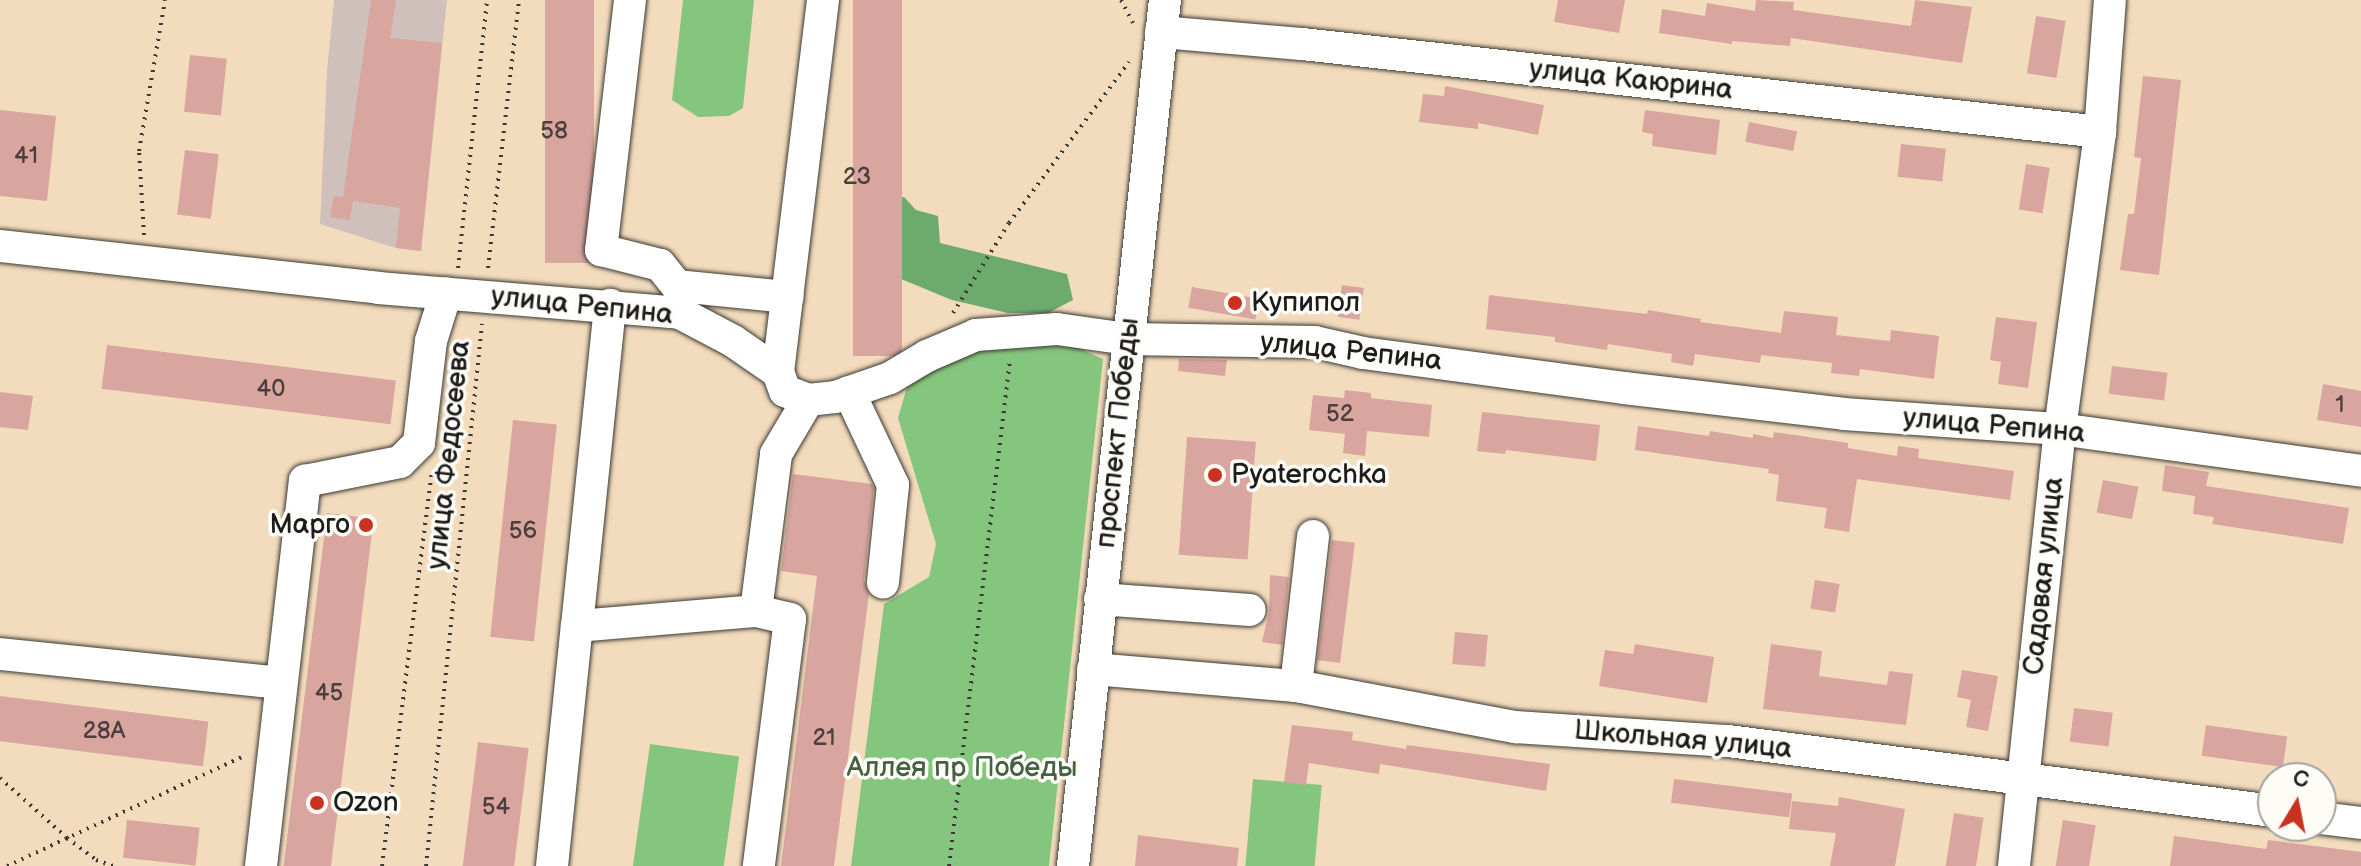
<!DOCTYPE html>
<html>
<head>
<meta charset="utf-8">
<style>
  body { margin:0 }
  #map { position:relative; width:2361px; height:866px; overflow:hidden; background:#f3dcbd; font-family:"Balsamiq Sans",sans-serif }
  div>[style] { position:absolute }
  .industrial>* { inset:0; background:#cfc0bb }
  .green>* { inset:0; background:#85c67e; transform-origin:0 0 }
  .forest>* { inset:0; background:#6cab6d }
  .building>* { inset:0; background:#d8a59f; transform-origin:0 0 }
  .path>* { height:4px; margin-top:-2px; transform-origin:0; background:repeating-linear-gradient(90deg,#3c3934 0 2px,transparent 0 8px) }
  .roads { filter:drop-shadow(0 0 2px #3c3934) drop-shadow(0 0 2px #3c3934) }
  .minor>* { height:32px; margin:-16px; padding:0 16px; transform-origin:16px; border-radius:16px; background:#fff }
  .dots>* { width:22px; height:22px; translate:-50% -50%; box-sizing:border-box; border:4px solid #fdfcf7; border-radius:50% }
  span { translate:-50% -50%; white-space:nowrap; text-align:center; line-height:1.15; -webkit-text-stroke:7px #fdfcf7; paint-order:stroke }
  .number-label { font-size:24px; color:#4b3e3d }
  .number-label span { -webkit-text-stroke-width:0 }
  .street-label { font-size:28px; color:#1c1c1c }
  .poi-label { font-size:28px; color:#1c1c1c }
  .left { translate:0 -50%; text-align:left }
  .right { translate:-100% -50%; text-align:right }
  .park-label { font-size:28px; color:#466043 }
  .north { position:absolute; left:2257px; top:762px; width:80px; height:80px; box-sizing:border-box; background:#fdfcf7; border:2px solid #a3a29f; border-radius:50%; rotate:10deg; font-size:22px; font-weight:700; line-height:32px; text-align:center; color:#1c1c1c }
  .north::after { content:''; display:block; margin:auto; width:28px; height:36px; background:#c8321e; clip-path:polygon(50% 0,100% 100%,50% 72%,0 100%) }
</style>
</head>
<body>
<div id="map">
  <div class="industrial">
    <i style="clip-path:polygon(334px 0,447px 0,421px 251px,396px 248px,320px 224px,327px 71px)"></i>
  </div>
  <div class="green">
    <i style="clip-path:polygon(683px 0,754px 0,743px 108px,729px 116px,698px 117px,672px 100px)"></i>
    <i style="clip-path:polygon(1058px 339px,1103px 359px,1049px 866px,851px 866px,884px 604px,929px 577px,936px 544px,898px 418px,909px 380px,971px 348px)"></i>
    <i style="left:650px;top:744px;width:90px;height:123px;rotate:8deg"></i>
    <i style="left:1253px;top:779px;width:69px;height:88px;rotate:5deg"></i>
  </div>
  <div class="forest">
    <i style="clip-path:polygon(904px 197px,916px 210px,938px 216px,940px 243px,1067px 274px,1073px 300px,1048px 313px,1008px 313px,952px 300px,884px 272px,890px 200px)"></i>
  </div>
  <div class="building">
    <i style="clip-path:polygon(371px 0,396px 0,390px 38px,442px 43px,421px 251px,396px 248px,400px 208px,353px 201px,350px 220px,330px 217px,334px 196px,343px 197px)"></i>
    <i style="left:545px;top:0;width:49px;height:263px"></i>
    <i style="left:853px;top:0;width:49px;height:356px"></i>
    <i style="clip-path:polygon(1558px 0,1625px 0,1619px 33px,1554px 22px)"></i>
    <i style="clip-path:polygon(1756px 0,1794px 2px,1793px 10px,1911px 26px,1915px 0,1972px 7px,1962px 63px,1791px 38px,1790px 46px,1732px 41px,1732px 44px,1659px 33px,1662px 9px,1705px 16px,1707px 3px,1755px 11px)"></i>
    <i style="left:2036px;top:16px;width:30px;height:58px;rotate:9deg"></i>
    <i style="left:190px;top:55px;width:37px;height:57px;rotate:6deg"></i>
    <i style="clip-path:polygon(2143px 76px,2181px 80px,2159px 275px,2120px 270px,2128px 214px,2134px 214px,2141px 158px,2134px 157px)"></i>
    <i style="clip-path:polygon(1445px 86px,1544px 105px,1538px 135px,1478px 123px,1478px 129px,1419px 122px,1423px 94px,1444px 96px)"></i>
    <i style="clip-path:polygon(0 110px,56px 116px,47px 201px,0 196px)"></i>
    <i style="clip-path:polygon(1645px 110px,1720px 120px,1716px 155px,1652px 146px,1653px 134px,1642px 132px)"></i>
    <i style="left:1749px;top:122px;width:49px;height:20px;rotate:11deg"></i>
    <i style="left:1901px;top:144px;width:45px;height:33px;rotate:6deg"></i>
    <i style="left:185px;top:150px;width:34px;height:65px;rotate:7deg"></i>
    <i style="left:2026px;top:164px;width:24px;height:46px;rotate:9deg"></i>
    <i style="left:1342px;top:285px;width:22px;height:32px;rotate:8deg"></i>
    <i style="left:1192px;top:287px;width:68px;height:21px;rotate:10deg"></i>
    <i style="clip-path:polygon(1489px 295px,1647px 314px,1648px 310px,1701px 319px,1700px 322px,1781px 333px,1784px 311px,1838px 317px,1836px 335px,1890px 341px,1891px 330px,1939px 336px,1934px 379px,1860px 369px,1859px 376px,1831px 373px,1832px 363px,1761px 355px,1760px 363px,1695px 354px,1693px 366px,1671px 362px,1672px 354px,1608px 344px,1607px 350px,1555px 342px,1555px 337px,1486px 329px)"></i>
    <i style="clip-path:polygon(1996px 317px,2037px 322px,2028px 388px,1998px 384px,2001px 362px,1990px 360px)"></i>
    <i style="left:107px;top:345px;width:291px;height:44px;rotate:7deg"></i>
    <i style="clip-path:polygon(1179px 359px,1227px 360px,1225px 376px,1178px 371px)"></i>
    <i style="left:2112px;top:366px;width:56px;height:28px;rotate:7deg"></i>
    <i style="clip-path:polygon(2323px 384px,2361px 391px,2361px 427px,2317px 420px)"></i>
    <i style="clip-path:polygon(1345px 390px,1371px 393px,1371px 398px,1432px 405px,1429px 437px,1367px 431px,1365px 456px,1343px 453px,1345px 434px,1309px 430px,1313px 395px,1344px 398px)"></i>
    <i style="clip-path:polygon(0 392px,33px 396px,28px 430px,0 427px)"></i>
    <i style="clip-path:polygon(1482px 412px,1600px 425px,1596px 461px,1506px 450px,1505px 454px,1477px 451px)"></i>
    <i style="left:513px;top:420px;width:44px;height:218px;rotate:6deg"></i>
    <i style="clip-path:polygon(1638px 426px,1709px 436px,1710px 431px,1753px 438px,1753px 434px,1773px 438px,1774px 432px,1848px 443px,1848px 448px,1897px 456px,1898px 446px,1919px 449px,1918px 458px,2014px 471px,2010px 500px,1857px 479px,1849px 532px,1824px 528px,1827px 508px,1776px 501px,1779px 475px,1768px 473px,1769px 469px,1635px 450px)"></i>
    <i style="left:1187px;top:437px;width:69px;height:118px;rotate:4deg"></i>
    <i style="clip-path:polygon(2165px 465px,2209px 472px,2206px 486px,2349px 508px,2343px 544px,2212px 524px,2214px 517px,2193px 514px,2195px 496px,2162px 491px)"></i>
    <i style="clip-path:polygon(793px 474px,872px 484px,874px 488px,864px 580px,869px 594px,834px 866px,781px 866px,817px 576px,781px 571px)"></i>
    <i style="left:2103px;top:480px;width:36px;height:33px;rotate:11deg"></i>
    <i style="left:327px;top:513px;width:47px;height:356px;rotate:7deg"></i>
    <i style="left:1332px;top:540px;width:23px;height:121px;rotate:7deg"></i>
    <i style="clip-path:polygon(1270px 575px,1289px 577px,1282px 645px,1262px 642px,1269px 612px)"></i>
    <i style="left:1815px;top:580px;width:25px;height:29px;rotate:9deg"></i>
    <i style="left:1455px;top:632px;width:33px;height:32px;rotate:5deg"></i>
    <i style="clip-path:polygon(1635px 644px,1714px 657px,1707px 703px,1599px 686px,1605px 650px,1633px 654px)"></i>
    <i style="clip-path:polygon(1771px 644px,1822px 651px,1819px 676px,1887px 685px,1889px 671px,1913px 674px,1906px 725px,1763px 709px)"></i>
    <i style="clip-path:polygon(1962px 670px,1998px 676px,1988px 731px,1966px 727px,1971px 700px,1957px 697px)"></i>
    <i style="left:0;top:696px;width:210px;height:45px;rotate:7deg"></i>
    <i style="left:2074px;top:708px;width:39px;height:34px;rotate:7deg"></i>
    <i style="clip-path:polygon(1292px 725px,1353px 732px,1352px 740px,1406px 749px,1407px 745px,1550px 764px,1546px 791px,1380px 764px,1379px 774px,1309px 763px,1306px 785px,1284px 782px)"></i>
    <i style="left:2206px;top:725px;width:82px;height:31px;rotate:8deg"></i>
    <i style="left:478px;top:742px;width:51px;height:125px;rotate:7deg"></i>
    <i style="left:1674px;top:779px;width:119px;height:24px;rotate:7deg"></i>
    <i style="clip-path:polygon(1839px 797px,1905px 809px,1895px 866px,1830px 866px,1836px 833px,1789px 829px,1792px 801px,1838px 806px)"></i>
    <i style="left:1954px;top:813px;width:30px;height:54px;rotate:9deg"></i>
    <i style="left:127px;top:820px;width:73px;height:38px;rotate:6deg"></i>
    <i style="left:2063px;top:820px;width:33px;height:47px;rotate:9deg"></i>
    <i style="clip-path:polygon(1138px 835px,1239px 848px,1237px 866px,1135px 866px)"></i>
    <i style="clip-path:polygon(2174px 836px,2266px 849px,2268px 840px,2361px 852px,2361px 866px,2170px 866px)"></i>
  </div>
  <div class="path">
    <i style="left:1121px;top:0;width:26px;rotate:62deg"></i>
    <i style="left:144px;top:235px;width:84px;rotate:-93.4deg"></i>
    <i style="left:139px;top:151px;width:153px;rotate:-80.2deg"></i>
    <i style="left:458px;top:268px;width:270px;rotate:-83.8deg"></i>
    <i style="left:488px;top:268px;width:270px;rotate:-83.4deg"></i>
    <i style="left:953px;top:313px;width:106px;rotate:-58.1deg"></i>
    <i style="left:1009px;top:223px;width:201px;rotate:-53.3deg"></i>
    <i style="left:0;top:778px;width:90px;rotate:41.8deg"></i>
    <i style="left:67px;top:838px;width:36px;rotate:37deg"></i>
    <i style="left:96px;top:860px;width:18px;rotate:19deg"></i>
    <i style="left:7px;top:866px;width:261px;rotate:-24.9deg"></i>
    <i style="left:382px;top:866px;width:397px;rotate:-82.8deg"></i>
    <i style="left:426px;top:866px;width:545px;rotate:-84.1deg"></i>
    <i style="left:949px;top:866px;width:510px;rotate:-83.13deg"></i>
  </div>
  <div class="roads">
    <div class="minor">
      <i style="left:630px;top:0;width:252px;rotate:96.6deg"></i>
      <i style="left:601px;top:250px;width:61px;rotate:14.3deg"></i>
      <i style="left:660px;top:265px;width:27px;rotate:51deg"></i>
      <i style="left:677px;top:286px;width:111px;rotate:5.7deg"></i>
      <i style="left:1161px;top:32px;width:142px;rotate:4.9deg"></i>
      <i style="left:1302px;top:44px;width:803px;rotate:6.29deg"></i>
      <i style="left:0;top:246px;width:380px;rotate:6.3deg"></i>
      <i style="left:378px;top:288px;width:303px;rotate:4.7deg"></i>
      <i style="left:680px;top:313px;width:60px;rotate:27.8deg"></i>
      <i style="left:733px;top:341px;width:55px;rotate:34.6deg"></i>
      <i style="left:778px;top:372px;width:20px;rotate:70deg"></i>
      <i style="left:785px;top:391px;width:25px;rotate:21deg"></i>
      <i style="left:808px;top:400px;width:27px;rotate:-6deg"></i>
      <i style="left:835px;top:397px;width:58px;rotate:-19.1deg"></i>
      <i style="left:890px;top:378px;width:43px;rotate:-30.7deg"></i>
      <i style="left:927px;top:356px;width:53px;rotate:-23.2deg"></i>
      <i style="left:976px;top:335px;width:81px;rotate:-4.2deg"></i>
      <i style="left:1057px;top:329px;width:71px;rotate:8.1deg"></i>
      <i style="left:1127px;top:339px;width:188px;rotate:0.9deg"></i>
      <i style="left:1315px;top:342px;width:49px;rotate:12.9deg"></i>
      <i style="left:1363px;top:353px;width:263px;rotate:7.6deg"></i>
      <i style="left:1624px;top:388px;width:222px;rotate:6.7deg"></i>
      <i style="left:1844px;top:414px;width:217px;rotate:4deg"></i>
      <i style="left:2060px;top:429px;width:304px;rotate:7.9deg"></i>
      <i style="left:778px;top:372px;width:375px;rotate:-83.1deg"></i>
      <i style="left:849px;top:392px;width:103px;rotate:64.7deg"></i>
      <i style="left:893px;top:485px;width:98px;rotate:95.9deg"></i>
      <i style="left:1100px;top:599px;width:150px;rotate:4.2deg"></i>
      <i style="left:756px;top:611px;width:35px;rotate:13deg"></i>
      <i style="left:790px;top:619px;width:249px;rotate:97.2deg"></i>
      <i style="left:577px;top:626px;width:323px;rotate:-84.1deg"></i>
      <i style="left:0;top:654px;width:281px;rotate:5.9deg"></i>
      <i style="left:1093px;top:669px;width:204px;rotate:4.8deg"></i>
      <i style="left:1296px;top:686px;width:224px;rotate:10.6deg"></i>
      <i style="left:1516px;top:727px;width:212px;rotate:3.8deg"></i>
      <i style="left:1728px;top:741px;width:549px;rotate:7.32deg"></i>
      <i style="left:1296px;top:686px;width:151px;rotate:-83.5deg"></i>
      <i style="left:2321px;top:818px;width:40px;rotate:7.1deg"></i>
      <i style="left:261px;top:866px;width:388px;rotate:-83.5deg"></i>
      <i style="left:305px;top:481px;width:97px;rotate:-11.3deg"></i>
      <i style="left:400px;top:462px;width:27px;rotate:-45deg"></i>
      <i style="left:419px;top:443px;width:103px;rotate:-83.3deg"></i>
      <i style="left:431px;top:341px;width:50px;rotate:-72.6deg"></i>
      <i style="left:552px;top:866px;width:241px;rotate:-84.1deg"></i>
      <i style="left:577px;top:626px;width:180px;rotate:-4.8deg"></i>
      <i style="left:756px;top:611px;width:158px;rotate:-82.7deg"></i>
      <i style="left:776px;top:454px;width:63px;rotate:-59.3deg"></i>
      <i style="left:1073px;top:866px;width:871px;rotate:-83.94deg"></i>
      <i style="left:2014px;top:866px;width:439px;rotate:-84deg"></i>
      <i style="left:2060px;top:429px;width:300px;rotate:-82.3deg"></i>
      <i style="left:2100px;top:132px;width:132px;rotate:-85.7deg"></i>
    </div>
  </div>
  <div class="dots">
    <i style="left:1235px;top:303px;background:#c8321e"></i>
    <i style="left:1215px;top:475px;background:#c8321e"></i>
    <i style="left:366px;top:525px;background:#c8321e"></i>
    <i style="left:317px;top:803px;background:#c8321e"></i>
  </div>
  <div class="number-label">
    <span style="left:554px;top:131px">58</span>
    <span style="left:26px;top:156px">41</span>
    <span style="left:857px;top:177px">23</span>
    <span style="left:271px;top:389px">40</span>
    <span style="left:2340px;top:405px">1</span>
    <span style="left:1340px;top:414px">52</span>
    <span style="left:523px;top:531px">56</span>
    <span style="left:329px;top:693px">45</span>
    <span style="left:104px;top:731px">28А</span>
    <span style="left:824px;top:738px">21</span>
    <span style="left:496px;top:807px">54</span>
  </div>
  <div class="street-label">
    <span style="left:1631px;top:80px;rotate:6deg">улица Каюрина</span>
    <span style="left:582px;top:306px;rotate:6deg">улица Репина</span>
    <span style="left:1351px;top:352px;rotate:6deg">улица Репина</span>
    <span style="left:1994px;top:426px;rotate:5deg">улица Репина</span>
    <span style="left:1118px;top:433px;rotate:-84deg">проспект Победы</span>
    <span style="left:449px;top:455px;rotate:-84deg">улица Федосеева</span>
    <span style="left:2044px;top:576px;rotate:-84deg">Садовая улица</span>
    <span style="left:1683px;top:740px;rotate:5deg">Школьная улица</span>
  </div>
  <div class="poi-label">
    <span class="left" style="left:1251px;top:303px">Купипол</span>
    <span class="left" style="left:1231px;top:475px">Pyaterochka</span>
    <span class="right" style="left:350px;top:525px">Марго</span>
    <span class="left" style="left:333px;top:803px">Ozon</span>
  </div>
  <div class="park-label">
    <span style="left:962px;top:768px">Аллея пр Победы</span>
  </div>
  <div class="north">С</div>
</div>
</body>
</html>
